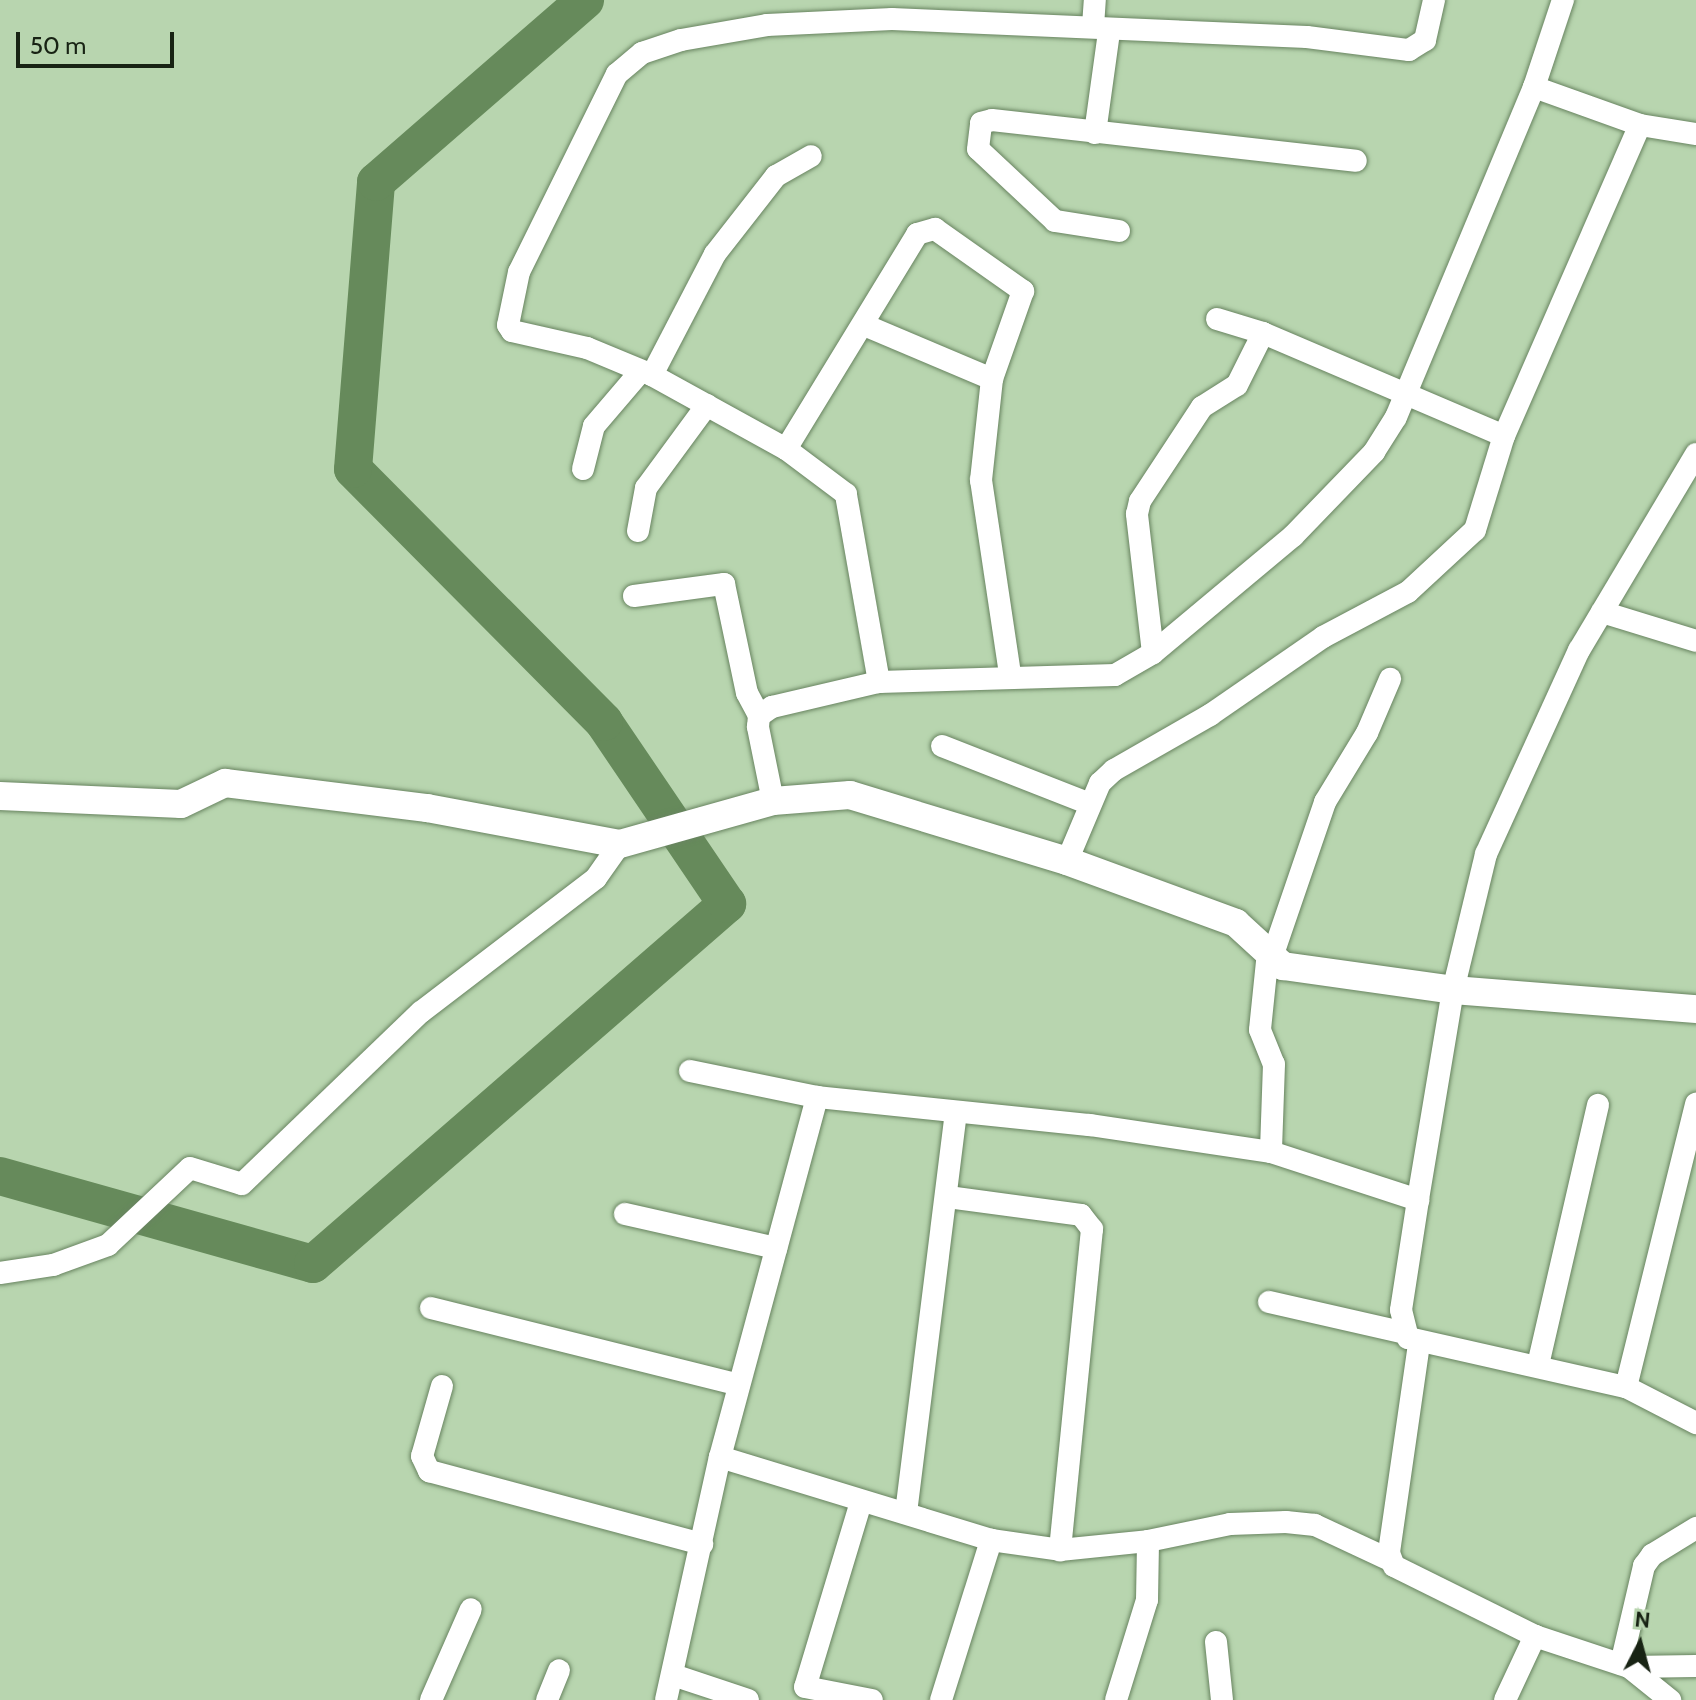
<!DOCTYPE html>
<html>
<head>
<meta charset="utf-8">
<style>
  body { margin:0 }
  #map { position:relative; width:1696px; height:1700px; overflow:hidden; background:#b8d5af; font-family:Cabin,sans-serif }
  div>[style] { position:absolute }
  .river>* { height:38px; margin:-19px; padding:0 19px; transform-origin:19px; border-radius:19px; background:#668a5b }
  .roads { filter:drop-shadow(0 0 2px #688460) drop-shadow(0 0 2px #688460) }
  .minor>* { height:22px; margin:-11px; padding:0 11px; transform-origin:11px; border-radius:11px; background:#fff }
  .tertiary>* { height:28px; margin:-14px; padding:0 14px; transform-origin:14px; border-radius:14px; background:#fff }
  span { translate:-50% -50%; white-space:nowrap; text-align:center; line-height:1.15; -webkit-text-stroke:6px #b8d5af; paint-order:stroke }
  .north { position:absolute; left:1600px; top:1604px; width:80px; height:80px; -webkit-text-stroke:6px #b8d5af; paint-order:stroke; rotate:6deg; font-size:22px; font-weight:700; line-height:32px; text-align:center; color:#182314 }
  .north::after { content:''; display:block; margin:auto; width:28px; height:36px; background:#182314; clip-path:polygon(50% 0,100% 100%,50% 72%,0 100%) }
  .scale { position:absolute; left:16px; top:32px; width:158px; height:36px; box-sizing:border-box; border:4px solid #182314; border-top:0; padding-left:10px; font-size:24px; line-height:28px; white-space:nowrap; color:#182314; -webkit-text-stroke:6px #b8d5af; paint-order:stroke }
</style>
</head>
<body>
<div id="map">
  <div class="river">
    <i style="left:0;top:1176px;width:325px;rotate:15.7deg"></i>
    <i style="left:313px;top:1264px;width:549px;rotate:-41.01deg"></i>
    <i style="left:727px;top:904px;width:220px;rotate:-124.1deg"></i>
    <i style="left:604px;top:722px;width:356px;rotate:-134.8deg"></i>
    <i style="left:353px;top:469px;width:288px;rotate:-85.4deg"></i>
    <i style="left:376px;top:182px;width:277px;rotate:-41deg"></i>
  </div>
  <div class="roads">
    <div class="minor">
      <i style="left:1093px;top:26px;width:26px;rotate:-86deg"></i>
      <i style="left:1534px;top:87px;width:113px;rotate:19.7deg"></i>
      <i style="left:1640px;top:125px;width:57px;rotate:9.1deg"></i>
      <i style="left:1095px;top:133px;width:102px;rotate:-82.1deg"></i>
      <i style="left:1119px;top:231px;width:65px;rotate:-171.1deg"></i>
      <i style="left:1055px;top:221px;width:105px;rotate:-136.9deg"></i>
      <i style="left:978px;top:149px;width:26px;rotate:-83deg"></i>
      <i style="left:981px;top:123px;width:11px;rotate:-15deg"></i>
      <i style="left:992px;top:120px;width:366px;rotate:6.4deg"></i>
      <i style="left:1217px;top:319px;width:48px;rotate:16.9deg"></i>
      <i style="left:1263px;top:333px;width:262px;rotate:23.1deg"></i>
      <i style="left:864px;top:325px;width:139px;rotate:22.9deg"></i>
      <i style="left:652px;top:375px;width:136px;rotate:-62.5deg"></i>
      <i style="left:715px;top:254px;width:99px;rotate:-52deg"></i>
      <i style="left:776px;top:176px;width:40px;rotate:-29.7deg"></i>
      <i style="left:786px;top:449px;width:252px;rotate:-58.6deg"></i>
      <i style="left:917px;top:234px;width:19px;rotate:-16deg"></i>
      <i style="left:935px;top:229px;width:108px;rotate:35.2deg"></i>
      <i style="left:1023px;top:291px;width:93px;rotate:109.4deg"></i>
      <i style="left:992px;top:379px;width:102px;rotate:96.2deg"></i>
      <i style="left:981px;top:480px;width:196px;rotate:81.5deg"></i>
      <i style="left:1696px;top:454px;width:228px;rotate:120.8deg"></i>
      <i style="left:1579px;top:650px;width:224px;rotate:114.5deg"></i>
      <i style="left:1486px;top:854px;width:140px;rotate:103.6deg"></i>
      <i style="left:1453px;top:990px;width:213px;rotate:99.5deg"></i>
      <i style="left:1418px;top:1200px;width:111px;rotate:98.8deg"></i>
      <i style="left:1401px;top:1310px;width:29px;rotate:76deg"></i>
      <i style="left:1408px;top:1338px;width:223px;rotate:12.7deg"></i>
      <i style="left:1626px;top:1387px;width:292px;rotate:-76.1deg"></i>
      <i style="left:583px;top:469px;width:44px;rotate:-75.7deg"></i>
      <i style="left:594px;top:426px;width:72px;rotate:-49.5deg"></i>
      <i style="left:638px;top:531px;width:44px;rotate:-79.5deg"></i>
      <i style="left:646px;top:488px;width:103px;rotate:-53.7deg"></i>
      <i style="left:634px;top:596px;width:91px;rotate:-7.6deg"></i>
      <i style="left:724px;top:584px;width:111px;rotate:78.1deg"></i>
      <i style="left:747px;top:693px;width:26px;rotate:62deg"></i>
      <i style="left:1602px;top:612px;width:98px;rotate:17.1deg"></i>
      <i style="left:1153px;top:653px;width:140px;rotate:-96.6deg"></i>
      <i style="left:1137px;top:514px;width:13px;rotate:-77deg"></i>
      <i style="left:1140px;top:501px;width:113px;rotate:-56.6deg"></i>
      <i style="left:1202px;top:407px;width:41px;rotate:-32.2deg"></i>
      <i style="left:1237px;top:385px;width:58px;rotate:-63.4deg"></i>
      <i style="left:879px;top:682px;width:191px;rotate:-100deg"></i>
      <i style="left:846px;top:494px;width:75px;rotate:-143.1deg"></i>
      <i style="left:786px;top:449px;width:153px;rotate:-151.1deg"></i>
      <i style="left:652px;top:375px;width:70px;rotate:-157.4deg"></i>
      <i style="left:587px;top:348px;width:77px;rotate:-167.2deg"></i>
      <i style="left:512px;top:331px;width:7px;rotate:-124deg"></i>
      <i style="left:508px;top:325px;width:54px;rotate:-78.3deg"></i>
      <i style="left:519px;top:272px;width:221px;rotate:-63.7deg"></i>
      <i style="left:617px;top:74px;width:33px;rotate:-40deg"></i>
      <i style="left:642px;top:53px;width:41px;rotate:-18.4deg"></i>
      <i style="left:681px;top:40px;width:87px;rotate:-9.9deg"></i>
      <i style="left:767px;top:25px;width:125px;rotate:-2.7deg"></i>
      <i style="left:892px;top:19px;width:415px;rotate:2.5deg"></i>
      <i style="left:1307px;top:37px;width:103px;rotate:7.3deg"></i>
      <i style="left:1409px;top:50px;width:19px;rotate:-32deg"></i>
      <i style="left:1425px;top:40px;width:41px;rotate:-77.3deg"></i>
      <i style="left:942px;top:746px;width:159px;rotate:21.4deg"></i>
      <i style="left:773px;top:801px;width:76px;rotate:-101.5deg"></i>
      <i style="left:758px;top:727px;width:11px;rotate:-85deg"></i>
      <i style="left:759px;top:716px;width:16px;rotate:-35deg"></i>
      <i style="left:772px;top:707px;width:110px;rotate:-13.2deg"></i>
      <i style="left:879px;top:682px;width:236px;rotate:-1.7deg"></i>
      <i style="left:1115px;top:675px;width:44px;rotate:-30.1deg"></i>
      <i style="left:1153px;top:653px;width:182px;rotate:-39.9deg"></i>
      <i style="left:1293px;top:536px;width:117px;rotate:-46deg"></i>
      <i style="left:1374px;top:452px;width:41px;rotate:-57.8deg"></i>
      <i style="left:1396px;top:417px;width:358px;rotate:-67.3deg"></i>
      <i style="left:1534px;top:87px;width:92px;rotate:-71.6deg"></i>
      <i style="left:1067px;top:861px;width:85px;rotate:-67.1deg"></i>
      <i style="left:1100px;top:783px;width:19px;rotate:-43deg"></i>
      <i style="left:1114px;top:770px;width:111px;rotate:-29.8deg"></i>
      <i style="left:1210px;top:715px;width:137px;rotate:-34.6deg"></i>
      <i style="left:1323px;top:637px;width:96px;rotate:-27.9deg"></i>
      <i style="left:1408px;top:592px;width:91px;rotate:-42.8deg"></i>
      <i style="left:1475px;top:530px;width:98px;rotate:-72.9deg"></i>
      <i style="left:1504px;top:436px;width:339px;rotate:-66.4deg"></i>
      <i style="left:1268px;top:952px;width:78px;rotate:95.9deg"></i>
      <i style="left:1260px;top:1030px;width:37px;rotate:68deg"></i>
      <i style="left:1274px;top:1064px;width:88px;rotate:92deg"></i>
      <i style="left:1272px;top:957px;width:164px;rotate:-71.1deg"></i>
      <i style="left:1325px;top:802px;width:81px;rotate:-58.7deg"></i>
      <i style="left:1367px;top:733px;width:59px;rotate:-66.9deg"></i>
      <i style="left:690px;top:1071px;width:130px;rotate:11.6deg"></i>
      <i style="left:817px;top:1097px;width:274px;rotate:5.9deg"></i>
      <i style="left:1090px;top:1125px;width:183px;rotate:8.5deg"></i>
      <i style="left:1271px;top:1152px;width:155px;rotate:18.1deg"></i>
      <i style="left:948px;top:1197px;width:134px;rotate:7.7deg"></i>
      <i style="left:1081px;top:1215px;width:18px;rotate:52deg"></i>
      <i style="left:1092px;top:1229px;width:323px;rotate:95.7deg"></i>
      <i style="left:625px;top:1214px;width:155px;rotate:12.7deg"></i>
      <i style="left:0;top:1273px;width:54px;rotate:-8.6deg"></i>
      <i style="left:53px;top:1265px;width:59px;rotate:-20deg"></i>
      <i style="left:108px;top:1245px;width:112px;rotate:-43.2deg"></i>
      <i style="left:190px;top:1168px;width:54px;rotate:17.1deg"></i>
      <i style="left:242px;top:1184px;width:248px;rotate:-43.9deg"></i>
      <i style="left:421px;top:1012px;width:220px;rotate:-37.4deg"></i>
      <i style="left:596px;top:878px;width:42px;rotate:-54.8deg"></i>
      <i style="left:1269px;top:1302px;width:139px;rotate:12.8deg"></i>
      <i style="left:431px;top:1308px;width:317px;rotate:14deg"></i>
      <i style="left:1419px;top:1344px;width:211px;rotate:98.2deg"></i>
      <i style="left:1389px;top:1553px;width:14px;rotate:69deg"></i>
      <i style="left:1394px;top:1566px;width:157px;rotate:26.4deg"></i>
      <i style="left:1535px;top:1636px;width:99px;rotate:18.3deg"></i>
      <i style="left:1629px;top:1667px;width:53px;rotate:38.8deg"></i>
      <i style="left:1538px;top:1365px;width:267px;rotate:-77deg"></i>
      <i style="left:442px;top:1386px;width:73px;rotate:105.9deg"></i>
      <i style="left:422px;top:1456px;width:17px;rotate:65deg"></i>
      <i style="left:429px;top:1471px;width:283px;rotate:15deg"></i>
      <i style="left:1626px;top:1387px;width:79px;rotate:27.2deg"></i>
      <i style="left:720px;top:1457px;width:283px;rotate:17deg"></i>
      <i style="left:991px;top:1540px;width:70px;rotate:8.2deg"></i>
      <i style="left:1060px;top:1550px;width:88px;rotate:-5.8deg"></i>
      <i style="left:1148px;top:1541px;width:84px;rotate:-11.7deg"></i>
      <i style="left:1230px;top:1524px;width:56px;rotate:-2deg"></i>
      <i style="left:1286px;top:1522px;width:29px;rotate:6deg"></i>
      <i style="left:1315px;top:1525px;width:83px;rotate:25deg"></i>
      <i style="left:861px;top:1502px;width:193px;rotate:106.8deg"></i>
      <i style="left:805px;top:1687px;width:68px;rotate:11deg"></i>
      <i style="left:906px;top:1513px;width:403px;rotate:-82.9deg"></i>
      <i style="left:1216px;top:1642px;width:58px;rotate:84.1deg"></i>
      <i style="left:1621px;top:1664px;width:101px;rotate:-76.8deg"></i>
      <i style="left:1644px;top:1566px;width:14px;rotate:-54deg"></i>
      <i style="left:1652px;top:1555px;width:52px;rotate:-31.5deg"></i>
      <i style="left:1629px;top:1667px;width:67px;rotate:-0.9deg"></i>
      <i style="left:673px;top:1675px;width:79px;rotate:18.4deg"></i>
      <i style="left:431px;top:1700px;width:99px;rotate:-66.3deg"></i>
      <i style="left:547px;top:1700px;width:32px;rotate:-68deg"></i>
      <i style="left:666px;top:1700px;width:249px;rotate:-77.5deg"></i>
      <i style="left:720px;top:1457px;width:373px;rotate:-74.9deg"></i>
      <i style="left:941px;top:1700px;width:168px;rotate:-72.6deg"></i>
      <i style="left:1116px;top:1700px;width:105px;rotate:-72.8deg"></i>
      <i style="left:1147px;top:1600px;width:59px;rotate:-89deg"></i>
      <i style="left:1505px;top:1700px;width:71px;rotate:-64.9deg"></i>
    </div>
    <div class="tertiary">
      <i style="left:0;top:796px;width:181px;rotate:2.5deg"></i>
      <i style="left:181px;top:804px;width:49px;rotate:-25.5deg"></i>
      <i style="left:225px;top:783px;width:204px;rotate:7.1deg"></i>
      <i style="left:427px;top:808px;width:196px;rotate:10.6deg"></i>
      <i style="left:620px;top:844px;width:159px;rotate:-15.7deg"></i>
      <i style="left:773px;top:801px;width:77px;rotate:-4.5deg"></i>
      <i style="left:850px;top:795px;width:227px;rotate:16.9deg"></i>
      <i style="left:1067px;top:861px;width:180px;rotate:20.1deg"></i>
      <i style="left:1236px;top:923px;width:64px;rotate:42.5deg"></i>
      <i style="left:1283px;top:966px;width:172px;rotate:8deg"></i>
      <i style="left:1453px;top:990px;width:244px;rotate:4.5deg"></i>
    </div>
  </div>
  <div class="north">N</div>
  <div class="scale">50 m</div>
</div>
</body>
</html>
